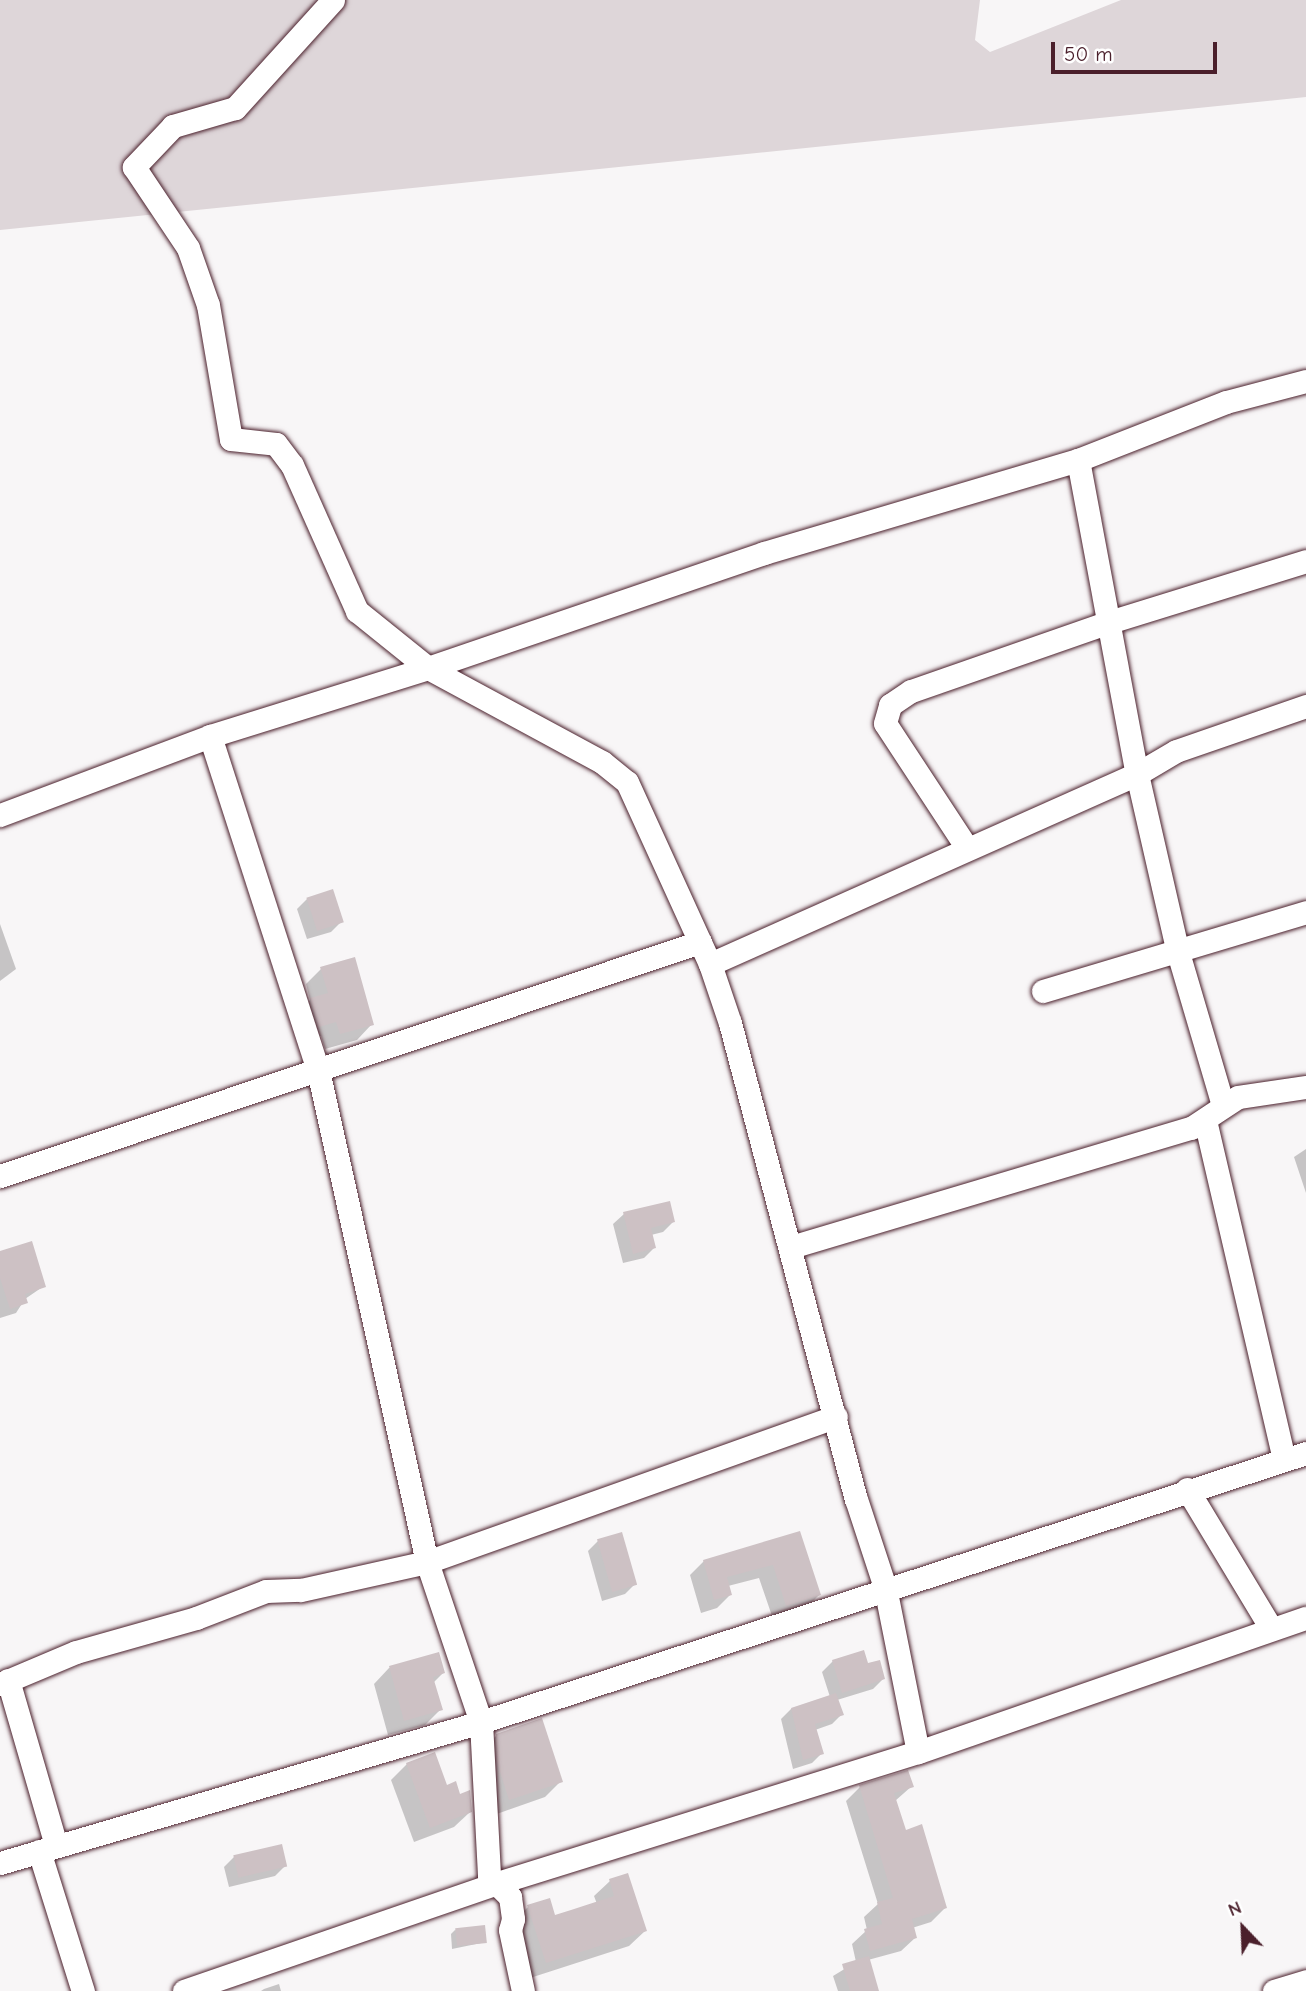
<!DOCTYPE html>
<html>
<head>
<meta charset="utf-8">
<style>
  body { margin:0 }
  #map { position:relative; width:1306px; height:1991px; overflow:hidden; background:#f8f6f7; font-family:"Comic Neue",sans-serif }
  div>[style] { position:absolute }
  .green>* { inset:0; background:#ded6d9 }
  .shadow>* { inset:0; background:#0003 }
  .building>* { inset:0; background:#cdc1c4; transform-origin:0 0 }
  .roads { filter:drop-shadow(0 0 2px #4a1f2b) drop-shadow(0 0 2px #4a1f2b) }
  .minor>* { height:23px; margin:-11.5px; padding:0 11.5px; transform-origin:11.5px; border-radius:11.5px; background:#fff }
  span { translate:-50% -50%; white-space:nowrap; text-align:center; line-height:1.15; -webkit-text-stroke:6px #fff; paint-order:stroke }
  .north { position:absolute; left:1208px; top:1893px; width:70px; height:70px; -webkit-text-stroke:5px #fff; paint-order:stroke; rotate:337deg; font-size:19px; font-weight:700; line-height:28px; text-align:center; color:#4a1f2b }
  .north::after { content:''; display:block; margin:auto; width:24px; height:32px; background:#4a1f2b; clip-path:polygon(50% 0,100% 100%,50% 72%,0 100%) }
  .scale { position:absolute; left:1051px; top:42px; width:166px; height:32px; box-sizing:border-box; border:4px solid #4a1f2b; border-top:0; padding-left:9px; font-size:21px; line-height:24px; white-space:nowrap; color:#4a1f2b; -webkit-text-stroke:5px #fff; paint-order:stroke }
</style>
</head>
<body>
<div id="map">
  <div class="green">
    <i style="clip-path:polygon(0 0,980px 0,975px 40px,990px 52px,1121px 0,1306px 0,1306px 97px,0 230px)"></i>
  </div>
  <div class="shadow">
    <i style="clip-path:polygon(307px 899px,342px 921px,331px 932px,307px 939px,297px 909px)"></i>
    <i style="clip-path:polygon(0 924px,16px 969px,0 981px)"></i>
    <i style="clip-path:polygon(321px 969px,372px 1024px,357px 1040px,325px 1049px,321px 1036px,303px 1041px,295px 1016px,310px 1000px,306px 984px)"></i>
    <i style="clip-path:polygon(1306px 1149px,1306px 1193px,1294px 1157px)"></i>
    <i style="clip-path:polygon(624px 1214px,673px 1222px,663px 1232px,651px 1235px,654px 1248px,644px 1258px,623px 1263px,613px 1224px)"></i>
    <i style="clip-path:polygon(0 1255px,44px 1286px,25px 1299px,16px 1313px,0 1318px)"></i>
    <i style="clip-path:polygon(799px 1534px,819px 1595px,805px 1609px,773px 1619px,759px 1578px,728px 1586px,730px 1595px,717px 1608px,701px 1613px,690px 1575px,704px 1561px)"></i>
    <i style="clip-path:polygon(598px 1541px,635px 1584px,625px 1594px,602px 1601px,588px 1551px)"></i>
    <i style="clip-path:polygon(438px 1654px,443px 1673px,433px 1683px,441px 1709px,425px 1725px,388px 1735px,374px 1684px,389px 1668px)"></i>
    <i style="clip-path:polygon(833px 1661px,883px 1679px,873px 1689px,837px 1700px,842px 1714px,832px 1724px,815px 1730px,822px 1753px,812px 1763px,793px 1769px,781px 1719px,791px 1709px,830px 1697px,822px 1672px)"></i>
    <i style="clip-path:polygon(497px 1735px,561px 1781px,545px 1797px,494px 1815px,481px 1751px)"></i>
    <i style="clip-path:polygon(407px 1764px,459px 1796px,470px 1812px,454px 1827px,414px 1842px,391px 1780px)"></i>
    <i style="clip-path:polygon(912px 1786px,895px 1801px,905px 1832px,945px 1908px,931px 1922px,912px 1928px,915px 1938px,901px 1951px,868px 1960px,876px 1991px,838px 1991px,833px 1976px,856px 1962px,852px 1944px,867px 1930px,864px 1917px,878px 1904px,846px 1801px,860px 1787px)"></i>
    <i style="clip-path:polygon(234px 1857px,285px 1866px,275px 1876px,229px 1887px,224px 1867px)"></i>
    <i style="clip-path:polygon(610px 1881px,645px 1931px,629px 1946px,530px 1978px,513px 1922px,528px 1907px,554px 1917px,597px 1904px,594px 1896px)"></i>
    <i style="clip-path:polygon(455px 1930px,486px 1942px,452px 1949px,451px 1934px)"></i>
    <i style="clip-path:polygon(279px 1984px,281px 1991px,261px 1991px,264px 1989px)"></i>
  </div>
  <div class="building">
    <i style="left:333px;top:889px;width:35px;height:28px;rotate:72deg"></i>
    <i style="clip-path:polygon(355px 957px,374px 1025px,340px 1034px,336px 1022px,319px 1027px,310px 998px,328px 993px,320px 967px)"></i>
    <i style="clip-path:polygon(670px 1201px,675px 1222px,651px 1228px,656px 1248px,633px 1254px,623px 1212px)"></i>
    <i style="clip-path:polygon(32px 1241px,46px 1287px,25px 1294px,28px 1303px,10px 1309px,0 1278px,0 1251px)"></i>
    <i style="clip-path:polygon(800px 1531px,821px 1595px,786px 1606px,773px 1565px,727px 1577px,732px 1595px,714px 1600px,703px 1560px)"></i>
    <i style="left:622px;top:1532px;width:55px;height:26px;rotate:74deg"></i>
    <i style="clip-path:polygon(864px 1650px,868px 1663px,880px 1660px,885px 1679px,842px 1693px,832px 1660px)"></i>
    <i style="clip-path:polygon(439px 1652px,445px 1673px,433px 1677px,443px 1710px,404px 1721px,389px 1666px)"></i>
    <i style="clip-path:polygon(836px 1693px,844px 1715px,815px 1724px,824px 1754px,803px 1760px,791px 1708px)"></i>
    <i style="clip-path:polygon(542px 1718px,563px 1782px,509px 1800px,497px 1762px,496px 1734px)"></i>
    <i style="clip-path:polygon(435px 1752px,447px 1785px,456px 1781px,460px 1794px,470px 1790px,472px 1812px,430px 1828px,406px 1763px)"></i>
    <i style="clip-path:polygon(908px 1770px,914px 1787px,894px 1793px,906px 1830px,922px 1824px,947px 1908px,912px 1919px,917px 1938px,870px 1951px,864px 1929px,882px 1924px,877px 1902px,893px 1898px,859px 1785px)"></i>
    <i style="left:282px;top:1844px;width:23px;height:50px;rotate:77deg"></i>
    <i style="clip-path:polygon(628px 1873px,647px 1931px,546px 1963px,527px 1905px,550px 1898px,555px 1915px,571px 1910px,614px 1896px,609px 1879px)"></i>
    <i style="left:485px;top:1925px;width:18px;height:30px;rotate:84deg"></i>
    <i style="clip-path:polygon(869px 1956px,879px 1991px,850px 1991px,842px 1964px)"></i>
  </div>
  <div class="roads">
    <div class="minor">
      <i style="left:333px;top:0;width:146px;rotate:132.2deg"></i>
      <i style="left:235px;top:108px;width:65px;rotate:163.8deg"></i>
      <i style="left:173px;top:126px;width:57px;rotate:133.6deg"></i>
      <i style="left:134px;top:167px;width:97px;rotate:56.3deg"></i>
      <i style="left:188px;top:248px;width:60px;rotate:70.7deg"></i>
      <i style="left:208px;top:305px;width:136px;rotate:80.3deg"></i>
      <i style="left:231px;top:439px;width:45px;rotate:6.3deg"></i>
      <i style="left:276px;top:444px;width:26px;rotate:53deg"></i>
      <i style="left:292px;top:465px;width:160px;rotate:66deg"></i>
      <i style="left:357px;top:611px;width:91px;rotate:38.8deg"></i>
      <i style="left:428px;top:668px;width:198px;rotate:28.4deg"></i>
      <i style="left:602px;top:762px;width:32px;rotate:39deg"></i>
      <i style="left:627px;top:782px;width:200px;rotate:65.5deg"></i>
      <i style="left:710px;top:964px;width:62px;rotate:71.3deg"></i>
      <i style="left:730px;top:1023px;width:492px;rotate:75.2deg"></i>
      <i style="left:856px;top:1499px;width:93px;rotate:71.8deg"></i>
      <i style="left:885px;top:1587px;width:168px;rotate:78.7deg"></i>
      <i style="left:1078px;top:460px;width:319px;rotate:79.4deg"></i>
      <i style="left:1137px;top:774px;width:180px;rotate:77.1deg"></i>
      <i style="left:1177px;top:949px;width:163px;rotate:73.6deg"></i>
      <i style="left:210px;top:736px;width:351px;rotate:72.1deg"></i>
      <i style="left:318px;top:1070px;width:504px;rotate:77.51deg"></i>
      <i style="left:427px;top:1562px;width:434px;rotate:-19.6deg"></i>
      <i style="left:0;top:815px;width:224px;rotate:-20.6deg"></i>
      <i style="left:210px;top:736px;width:228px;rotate:-17.3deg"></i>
      <i style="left:428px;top:668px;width:355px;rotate:-18.9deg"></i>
      <i style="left:764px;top:553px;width:327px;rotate:-16.5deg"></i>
      <i style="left:1078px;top:460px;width:159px;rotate:-21.4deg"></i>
      <i style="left:1226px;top:402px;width:83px;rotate:-14.7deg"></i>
      <i style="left:967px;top:848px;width:149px;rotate:-123.3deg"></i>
      <i style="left:885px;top:723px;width:19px;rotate:-74deg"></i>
      <i style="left:890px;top:705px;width:25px;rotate:-34deg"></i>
      <i style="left:911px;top:691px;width:210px;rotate:-19.2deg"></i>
      <i style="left:1109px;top:622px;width:206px;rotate:-17.2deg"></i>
      <i style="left:710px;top:964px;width:467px;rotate:-24deg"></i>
      <i style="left:1137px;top:774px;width:45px;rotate:-30.5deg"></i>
      <i style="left:1176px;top:751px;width:138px;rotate:-19.1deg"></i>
      <i style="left:1043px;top:991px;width:275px;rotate:-16.7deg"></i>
      <i style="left:1205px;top:1120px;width:348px;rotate:76.9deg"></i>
      <i style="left:0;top:1176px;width:738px;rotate:-18.48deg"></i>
      <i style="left:791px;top:1247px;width:417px;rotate:-16.6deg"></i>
      <i style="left:1191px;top:1128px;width:56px;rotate:-33.4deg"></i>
      <i style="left:1238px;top:1097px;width:69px;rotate:-8.4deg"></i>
      <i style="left:1187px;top:1489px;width:162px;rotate:58.9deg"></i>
      <i style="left:8px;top:1680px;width:172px;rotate:73.8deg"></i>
      <i style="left:0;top:1684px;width:82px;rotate:-22.8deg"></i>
      <i style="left:76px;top:1652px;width:125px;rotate:-15.8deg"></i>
      <i style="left:196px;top:1618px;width:75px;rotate:-21.1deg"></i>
      <i style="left:266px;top:1591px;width:35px;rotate:-2deg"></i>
      <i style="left:301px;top:1590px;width:129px;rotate:-12.5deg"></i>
      <i style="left:427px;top:1562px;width:169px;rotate:71.4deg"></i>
      <i style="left:481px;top:1722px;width:154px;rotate:87deg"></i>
      <i style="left:489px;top:1876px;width:30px;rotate:45deg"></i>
      <i style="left:510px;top:1897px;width:22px;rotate:82deg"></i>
      <i style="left:513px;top:1919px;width:11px;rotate:105deg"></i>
      <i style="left:510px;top:1930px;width:62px;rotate:78deg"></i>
      <i style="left:39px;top:1851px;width:147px;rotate:72.6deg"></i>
      <i style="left:0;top:1863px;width:501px;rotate:-16.34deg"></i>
      <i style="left:481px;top:1722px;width:868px;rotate:-18.06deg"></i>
      <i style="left:184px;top:1991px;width:328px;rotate:-19deg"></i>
      <i style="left:494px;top:1884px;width:444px;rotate:-17.3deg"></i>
      <i style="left:918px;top:1752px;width:410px;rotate:-19.1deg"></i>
      <i style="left:1274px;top:1991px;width:34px;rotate:-17deg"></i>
    </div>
  </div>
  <div class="north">N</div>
  <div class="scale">50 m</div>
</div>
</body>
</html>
